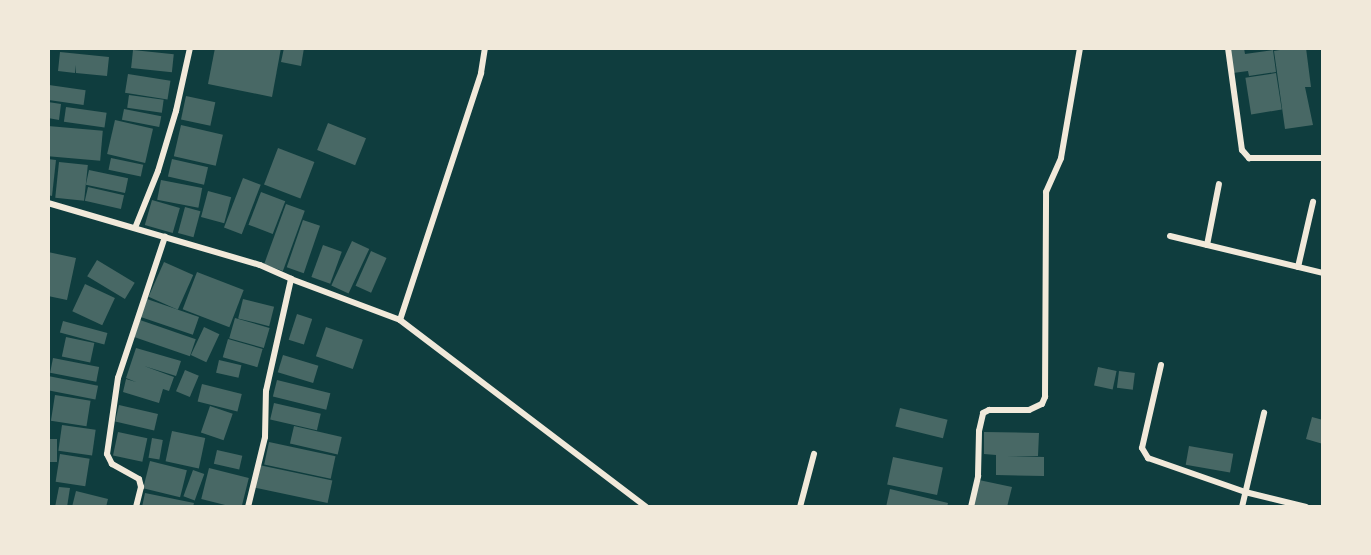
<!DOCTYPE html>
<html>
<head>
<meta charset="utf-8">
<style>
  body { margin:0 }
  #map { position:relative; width:1371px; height:555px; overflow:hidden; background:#0f3d3e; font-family:"PT Sans Narrow",sans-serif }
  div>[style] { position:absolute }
  .building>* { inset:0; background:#486865; transform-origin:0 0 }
  .minor>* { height:6px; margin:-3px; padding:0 3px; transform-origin:3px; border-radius:3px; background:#f1e9da }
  span { translate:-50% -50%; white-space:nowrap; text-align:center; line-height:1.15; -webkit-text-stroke:4.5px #f1e9da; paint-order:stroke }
  .frame { position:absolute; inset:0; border:50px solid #f1e9da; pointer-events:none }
</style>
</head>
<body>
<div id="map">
  <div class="building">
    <i style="clip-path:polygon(215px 48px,281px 48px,272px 97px,208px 84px)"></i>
    <i style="clip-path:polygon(284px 48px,304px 48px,301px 66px,281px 62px)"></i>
    <i style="clip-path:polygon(1230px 48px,1244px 48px,1245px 54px,1273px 50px,1276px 72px,1249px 76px,1248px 71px,1233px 73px)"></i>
    <i style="clip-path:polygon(1292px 48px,1306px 48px,1311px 87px,1305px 87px,1313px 125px,1285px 129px,1274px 51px)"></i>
    <i style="left:133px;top:50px;width:41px;height:18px;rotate:6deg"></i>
    <i style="clip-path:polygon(60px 52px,109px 57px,107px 76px,76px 73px,76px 65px,75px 73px,58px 71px)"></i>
    <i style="left:1276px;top:73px;width:37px;height:31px;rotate:81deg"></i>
    <i style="left:128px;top:74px;width:43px;height:19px;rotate:9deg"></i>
    <i style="left:49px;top:85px;width:37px;height:15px;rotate:8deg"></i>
    <i style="left:129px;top:95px;width:35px;height:13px;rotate:8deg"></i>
    <i style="left:186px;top:96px;width:30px;height:24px;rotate:12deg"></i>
    <i style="clip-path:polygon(48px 102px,61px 104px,59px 120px,48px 118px)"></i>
    <i style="left:66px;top:107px;width:41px;height:15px;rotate:8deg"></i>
    <i style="left:124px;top:109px;width:38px;height:11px;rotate:11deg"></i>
    <i style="left:115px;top:120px;width:39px;height:35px;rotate:13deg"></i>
    <i style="left:328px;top:123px;width:41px;height:29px;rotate:22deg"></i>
    <i style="left:181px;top:125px;width:43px;height:32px;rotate:13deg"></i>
    <i style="left:48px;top:126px;width:55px;height:30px;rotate:5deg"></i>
    <i style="left:278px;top:148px;width:39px;height:39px;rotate:21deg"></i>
    <i style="left:111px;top:158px;width:33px;height:12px;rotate:12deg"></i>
    <i style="clip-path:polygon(48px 159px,56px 160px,52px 196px,48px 195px)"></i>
    <i style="left:172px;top:159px;width:37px;height:18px;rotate:13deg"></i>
    <i style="left:59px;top:162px;width:29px;height:36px;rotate:6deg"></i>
    <i style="left:89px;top:170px;width:40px;height:15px;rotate:12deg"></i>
    <i style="left:243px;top:178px;width:19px;height:53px;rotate:21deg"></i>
    <i style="left:161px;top:180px;width:42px;height:20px;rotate:11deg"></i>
    <i style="left:88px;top:187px;width:37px;height:14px;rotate:13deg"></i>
    <i style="left:208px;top:191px;width:24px;height:27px;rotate:15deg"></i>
    <i style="left:261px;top:192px;width:26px;height:35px;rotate:21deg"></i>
    <i style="left:152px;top:200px;width:29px;height:26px;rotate:16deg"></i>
    <i style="left:286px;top:204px;width:20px;height:64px;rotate:20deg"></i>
    <i style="left:185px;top:207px;width:16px;height:27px;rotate:15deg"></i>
    <i style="left:303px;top:220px;width:18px;height:50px;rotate:19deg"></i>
    <i style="left:352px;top:241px;width:19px;height:49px;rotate:25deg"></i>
    <i style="left:323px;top:245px;width:20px;height:34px;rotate:20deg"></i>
    <i style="left:371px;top:251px;width:17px;height:38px;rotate:24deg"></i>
    <i style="clip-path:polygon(48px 252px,76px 258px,67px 300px,48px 296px)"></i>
    <i style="left:97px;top:260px;width:44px;height:19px;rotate:31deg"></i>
    <i style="left:164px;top:262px;width:32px;height:38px;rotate:24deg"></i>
    <i style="left:197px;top:272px;width:50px;height:40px;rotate:21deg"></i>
    <i style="left:85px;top:284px;width:33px;height:30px;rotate:25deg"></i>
    <i style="left:147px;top:299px;width:55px;height:19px;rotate:19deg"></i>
    <i style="left:243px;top:299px;width:32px;height:20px;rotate:14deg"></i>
    <i style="left:297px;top:314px;width:16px;height:27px;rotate:18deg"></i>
    <i style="left:235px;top:318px;width:36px;height:21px;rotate:16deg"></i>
    <i style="left:140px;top:320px;width:59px;height:18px;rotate:19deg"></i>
    <i style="left:63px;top:321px;width:46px;height:12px;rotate:15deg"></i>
    <i style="left:204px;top:327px;width:17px;height:31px;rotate:25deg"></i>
    <i style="left:326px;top:327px;width:39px;height:31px;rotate:19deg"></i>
    <i style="left:66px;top:337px;width:29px;height:20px;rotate:12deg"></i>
    <i style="left:228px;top:339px;width:36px;height:19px;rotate:16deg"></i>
    <i style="clip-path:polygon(136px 348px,181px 361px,176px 376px,144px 366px,174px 377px,169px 391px,163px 389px,159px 403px,123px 392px,126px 379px,136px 382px,126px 378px)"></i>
    <i style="left:283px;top:355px;width:37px;height:18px;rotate:17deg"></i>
    <i style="left:53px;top:358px;width:47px;height:15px;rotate:11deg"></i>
    <i style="left:219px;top:360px;width:23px;height:13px;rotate:13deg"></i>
    <i style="left:1098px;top:367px;width:19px;height:19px;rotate:12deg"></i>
    <i style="left:185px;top:370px;width:15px;height:23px;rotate:23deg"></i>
    <i style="left:1119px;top:371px;width:16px;height:17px;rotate:7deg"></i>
    <i style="left:48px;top:376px;width:51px;height:14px;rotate:11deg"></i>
    <i style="left:277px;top:380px;width:55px;height:17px;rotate:14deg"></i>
    <i style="left:202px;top:384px;width:41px;height:18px;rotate:14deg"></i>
    <i style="left:55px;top:395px;width:36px;height:26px;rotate:9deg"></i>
    <i style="left:274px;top:403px;width:48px;height:17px;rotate:13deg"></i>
    <i style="left:119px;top:405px;width:40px;height:17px;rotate:13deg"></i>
    <i style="left:210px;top:406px;width:24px;height:28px;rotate:19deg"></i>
    <i style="left:900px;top:408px;width:49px;height:19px;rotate:14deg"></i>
    <i style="clip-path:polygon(1312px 417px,1323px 420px,1323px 444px,1306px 439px)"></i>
    <i style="left:62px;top:425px;width:34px;height:26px;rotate:8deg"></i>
    <i style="left:294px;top:426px;width:49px;height:18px;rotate:13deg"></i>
    <i style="left:172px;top:431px;width:34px;height:31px;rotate:12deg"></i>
    <i style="left:118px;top:432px;width:30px;height:24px;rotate:12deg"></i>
    <i style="clip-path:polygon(984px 432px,1039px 433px,1038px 456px,1006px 456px,1044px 457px,1044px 476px,996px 475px,996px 455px,984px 454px)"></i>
    <i style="left:152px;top:438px;width:11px;height:20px;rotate:10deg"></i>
    <i style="left:48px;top:439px;width:9px;height:23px"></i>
    <i style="left:269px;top:442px;width:68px;height:23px;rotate:12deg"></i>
    <i style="left:1189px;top:446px;width:45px;height:19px;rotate:10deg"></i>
    <i style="left:217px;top:450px;width:26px;height:14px;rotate:13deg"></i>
    <i style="left:60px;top:454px;width:30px;height:28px;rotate:9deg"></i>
    <i style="left:893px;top:457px;width:51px;height:28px;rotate:12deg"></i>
    <i style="left:150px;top:461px;width:38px;height:28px;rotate:14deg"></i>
    <i style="left:259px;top:465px;width:75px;height:23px;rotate:12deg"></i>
    <i style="left:209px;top:468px;width:41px;height:32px;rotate:14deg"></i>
    <i style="left:193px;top:470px;width:12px;height:28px;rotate:20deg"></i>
    <i style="clip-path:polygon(979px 480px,1012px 487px,1007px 507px,973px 507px)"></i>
    <i style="clip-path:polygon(59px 487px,70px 488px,67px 507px,55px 507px)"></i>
    <i style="clip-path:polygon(890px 489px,948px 503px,947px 507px,886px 507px)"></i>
    <i style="clip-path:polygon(76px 491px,108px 499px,106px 507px,72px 507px)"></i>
    <i style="clip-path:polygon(145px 493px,194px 503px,193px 507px,142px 507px)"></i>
  </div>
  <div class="minor">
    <i style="left:1228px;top:48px;width:103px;rotate:82.2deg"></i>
    <i style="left:1242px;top:150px;width:11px;rotate:49deg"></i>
    <i style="left:1249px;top:158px;width:74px"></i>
    <i style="left:48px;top:203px;width:221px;rotate:16.3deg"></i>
    <i style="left:260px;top:265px;width:34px;rotate:24deg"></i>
    <i style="left:291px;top:279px;width:116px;rotate:20.6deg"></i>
    <i style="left:400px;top:320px;width:309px;rotate:37.2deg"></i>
    <i style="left:135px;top:228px;width:61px;rotate:-68deg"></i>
    <i style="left:158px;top:171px;width:63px;rotate:-73.3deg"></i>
    <i style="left:176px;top:111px;width:65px;rotate:-77.5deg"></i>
    <i style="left:1170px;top:236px;width:157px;rotate:13.6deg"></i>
    <i style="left:1207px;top:245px;width:62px;rotate:-78.9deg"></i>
    <i style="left:1298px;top:267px;width:67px;rotate:-77deg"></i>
    <i style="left:400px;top:320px;width:260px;rotate:-71.8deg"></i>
    <i style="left:481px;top:73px;width:25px;rotate:-81deg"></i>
    <i style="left:1161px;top:365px;width:85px;rotate:102.9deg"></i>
    <i style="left:1142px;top:448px;width:12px;rotate:59deg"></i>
    <i style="left:1148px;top:458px;width:103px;rotate:19.3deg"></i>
    <i style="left:1245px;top:492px;width:63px;rotate:13.8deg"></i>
    <i style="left:136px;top:507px;width:21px;rotate:-76deg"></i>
    <i style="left:141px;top:487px;width:8px;rotate:-104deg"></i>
    <i style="left:139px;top:479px;width:31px;rotate:-151deg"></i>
    <i style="left:112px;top:464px;width:11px;rotate:-117deg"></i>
    <i style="left:107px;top:454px;width:77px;rotate:-81.8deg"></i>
    <i style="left:118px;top:378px;width:149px;rotate:-71.6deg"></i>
    <i style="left:248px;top:507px;width:72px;rotate:-76.3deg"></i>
    <i style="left:265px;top:437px;width:46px;rotate:-88.8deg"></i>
    <i style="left:266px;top:391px;width:115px;rotate:-77.4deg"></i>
    <i style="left:800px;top:507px;width:55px;rotate:-75.2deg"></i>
    <i style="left:971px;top:507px;width:32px;rotate:-77deg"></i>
    <i style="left:978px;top:476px;width:45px;rotate:-88.7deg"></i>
    <i style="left:979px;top:431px;width:18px;rotate:-77deg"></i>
    <i style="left:983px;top:413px;width:7px;rotate:-27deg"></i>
    <i style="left:989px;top:410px;width:40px"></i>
    <i style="left:1029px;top:410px;width:14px;rotate:-25deg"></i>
    <i style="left:1042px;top:404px;width:8px;rotate:-67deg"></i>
    <i style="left:1045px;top:397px;width:205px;rotate:-89.7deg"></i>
    <i style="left:1046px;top:192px;width:37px;rotate:-66deg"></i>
    <i style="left:1061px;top:158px;width:112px;rotate:-80.2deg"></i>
    <i style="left:1242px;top:507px;width:97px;rotate:-76.8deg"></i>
  </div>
  <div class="frame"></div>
</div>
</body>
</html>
